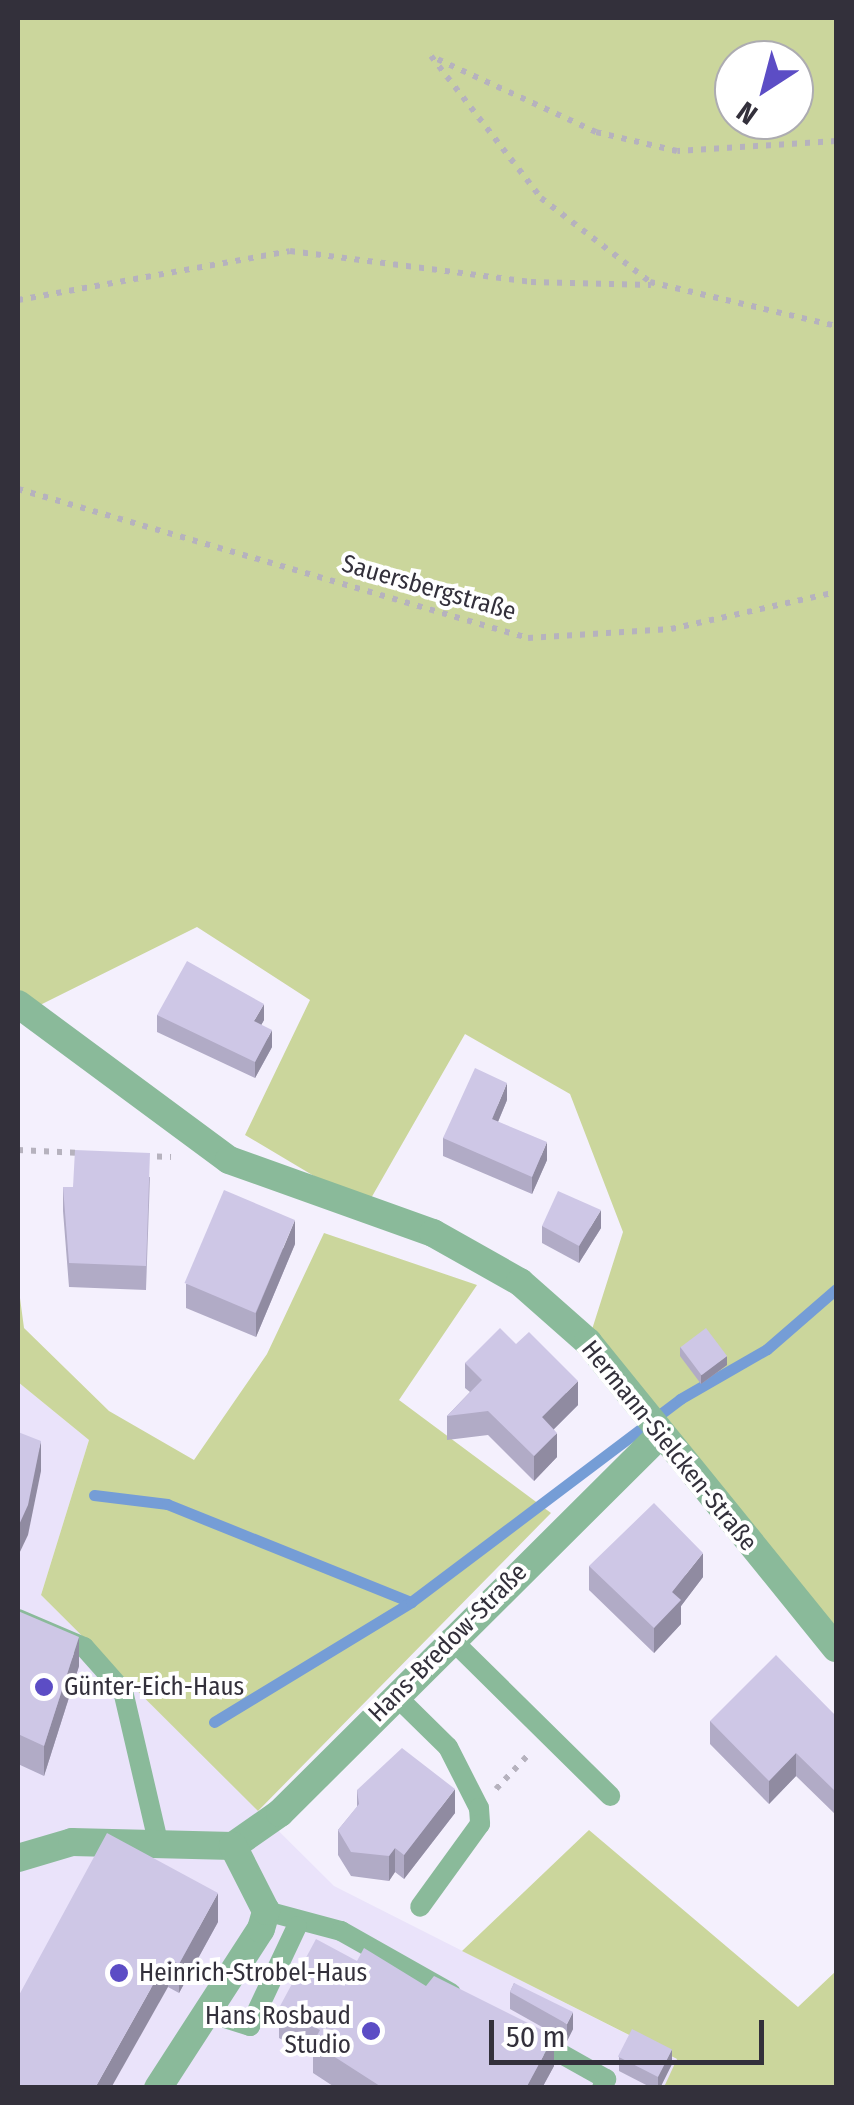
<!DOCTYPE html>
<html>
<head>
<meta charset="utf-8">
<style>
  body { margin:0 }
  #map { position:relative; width:854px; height:2105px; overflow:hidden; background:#f4f0fd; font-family:"Fira Sans Condensed",sans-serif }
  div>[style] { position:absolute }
  .built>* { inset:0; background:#eae3fa }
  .green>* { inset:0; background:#cbd69c }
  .stream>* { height:11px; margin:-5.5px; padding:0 5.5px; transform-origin:5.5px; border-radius:5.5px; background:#759dd6 }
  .path>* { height:6px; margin-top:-3px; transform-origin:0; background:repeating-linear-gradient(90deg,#b6b2be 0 5px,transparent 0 13px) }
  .service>* { height:20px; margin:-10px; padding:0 10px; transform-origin:10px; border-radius:10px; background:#8aba9a }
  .minor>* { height:28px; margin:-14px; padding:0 14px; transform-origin:14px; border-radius:14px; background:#8aba9a }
  .wall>* { inset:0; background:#b1abc6 }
  .shaded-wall>* { inset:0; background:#908ba1 }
  .building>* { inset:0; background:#cec7e6; transform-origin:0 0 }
  .dots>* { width:28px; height:28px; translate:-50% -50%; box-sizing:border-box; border:5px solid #fff; border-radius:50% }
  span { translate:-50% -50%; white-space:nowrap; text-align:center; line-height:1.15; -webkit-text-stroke:8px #fff; paint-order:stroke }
  .street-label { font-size:25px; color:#33303b }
  .poi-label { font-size:25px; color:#33303b }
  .left { translate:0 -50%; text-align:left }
  .right { translate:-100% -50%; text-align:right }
  .frame { position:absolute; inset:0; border:20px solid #33303b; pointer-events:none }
  .north { position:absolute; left:714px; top:40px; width:100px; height:100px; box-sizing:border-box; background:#fff; border:2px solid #adacb1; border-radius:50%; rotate:216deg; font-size:28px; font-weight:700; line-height:40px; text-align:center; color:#33303b }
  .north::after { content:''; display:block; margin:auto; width:35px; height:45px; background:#5c4dc5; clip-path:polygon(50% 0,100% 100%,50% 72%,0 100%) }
  .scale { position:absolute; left:489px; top:2020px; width:275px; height:45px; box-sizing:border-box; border:5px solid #33303b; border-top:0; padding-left:12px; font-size:30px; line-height:35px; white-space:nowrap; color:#33303b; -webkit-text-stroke:8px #fff; paint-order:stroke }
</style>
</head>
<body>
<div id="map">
  <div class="built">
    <i style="clip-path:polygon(18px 1382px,89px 1440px,41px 1595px,334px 1886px,678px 2060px,664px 2087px,18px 2087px)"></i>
  </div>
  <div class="green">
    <i style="clip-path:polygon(evenodd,18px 18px,836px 18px,836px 1648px,588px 1342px,623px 1232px,570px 1094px,465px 1034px,366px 1207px,245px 1135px,310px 1000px,197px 927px,28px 1011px,18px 1004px,18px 18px,734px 60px,794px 60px,794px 120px,734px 120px,734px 60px)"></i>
    <i style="clip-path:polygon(324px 1233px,477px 1285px,399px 1400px,551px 1513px,258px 1811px,41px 1595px,89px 1440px,18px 1382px,18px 1283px,24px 1328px,109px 1411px,194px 1460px,267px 1354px)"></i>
    <i style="clip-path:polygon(589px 1830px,798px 2007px,836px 1971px,836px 2087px,664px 2087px,677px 2059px,462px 1951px)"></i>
  </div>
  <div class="stream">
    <i style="left:94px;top:1495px;width:74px;rotate:7deg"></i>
    <i style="left:167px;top:1504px;width:263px;rotate:21.9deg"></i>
    <i style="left:214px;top:1722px;width:231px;rotate:-31.3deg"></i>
    <i style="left:411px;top:1602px;width:337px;rotate:-37deg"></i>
    <i style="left:680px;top:1399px;width:100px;rotate:-29.9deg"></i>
    <i style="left:767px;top:1349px;width:91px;rotate:-41deg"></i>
  </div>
  <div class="path">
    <i style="left:836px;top:141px;width:159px;rotate:176.4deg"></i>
    <i style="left:677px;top:151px;width:83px;rotate:-166.8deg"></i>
    <i style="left:596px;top:132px;width:182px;rotate:-155.3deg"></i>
    <i style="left:431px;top:56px;width:180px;rotate:52.2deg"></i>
    <i style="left:541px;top:198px;width:138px;rotate:37.6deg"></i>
    <i style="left:650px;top:282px;width:191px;rotate:13.3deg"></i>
    <i style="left:18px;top:300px;width:276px;rotate:-10.2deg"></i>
    <i style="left:290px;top:251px;width:243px;rotate:7.3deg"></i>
    <i style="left:531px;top:282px;width:120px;rotate:1.4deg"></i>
    <i style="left:18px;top:489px;width:531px;rotate:16.29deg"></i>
    <i style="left:528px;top:638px;width:143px;rotate:-3.6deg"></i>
    <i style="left:671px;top:629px;width:169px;rotate:-12.6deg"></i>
    <i style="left:18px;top:1150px;width:63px;rotate:2.7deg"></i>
    <i style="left:144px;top:1156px;width:27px;rotate:2deg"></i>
    <i style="left:496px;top:1789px;width:48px;rotate:-46.7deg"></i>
  </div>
  <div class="service">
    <i style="left:18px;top:1619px;width:72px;rotate:23deg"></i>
    <i style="left:84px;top:1647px;width:59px;rotate:48.4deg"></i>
    <i style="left:123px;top:1691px;width:154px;rotate:76.9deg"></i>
    <i style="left:450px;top:1638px;width:225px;rotate:44.6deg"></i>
    <i style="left:395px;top:1695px;width:74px;rotate:44.5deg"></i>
    <i style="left:448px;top:1747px;width:68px;rotate:63.1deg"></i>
    <i style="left:479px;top:1808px;width:16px;rotate:86deg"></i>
    <i style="left:480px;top:1824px;width:102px;rotate:125.9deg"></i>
    <i style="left:266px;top:1911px;width:78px;rotate:14.9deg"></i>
    <i style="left:341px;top:1931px;width:126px;rotate:29.4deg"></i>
    <i style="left:209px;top:2013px;width:43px;rotate:17.6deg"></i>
    <i style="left:250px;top:2026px;width:110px;rotate:-64.8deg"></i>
    <i style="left:533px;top:2038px;width:84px;rotate:29.3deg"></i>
    <i style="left:606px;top:2079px;width:10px;rotate:114deg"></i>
  </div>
  <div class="minor">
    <i style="left:18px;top:1004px;width:262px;rotate:36.5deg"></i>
    <i style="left:229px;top:1160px;width:217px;rotate:19.7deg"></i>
    <i style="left:433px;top:1233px;width:100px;rotate:29.4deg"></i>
    <i style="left:520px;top:1282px;width:91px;rotate:41.4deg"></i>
    <i style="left:588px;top:1342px;width:394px;rotate:51deg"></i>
    <i style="left:18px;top:1858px;width:56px;rotate:-16.5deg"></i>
    <i style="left:72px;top:1842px;width:161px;rotate:1.4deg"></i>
    <i style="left:233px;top:1846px;width:57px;rotate:-35.1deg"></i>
    <i style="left:280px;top:1813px;width:536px;rotate:-44.85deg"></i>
    <i style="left:158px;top:2088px;width:189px;rotate:-57.1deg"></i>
    <i style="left:261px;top:1929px;width:19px;rotate:-74deg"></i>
    <i style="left:266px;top:1911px;width:73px;rotate:-116.9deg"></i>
  </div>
  <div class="wall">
    <i style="clip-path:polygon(157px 1015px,264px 1020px,261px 1025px,272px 1047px,255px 1078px,157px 1032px)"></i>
    <i style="clip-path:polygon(507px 1100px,498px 1122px,547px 1160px,532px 1194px,443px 1156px,443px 1138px)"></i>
    <i style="clip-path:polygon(150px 1177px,146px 1290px,69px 1287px,63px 1211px,63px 1187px,73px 1187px)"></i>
    <i style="clip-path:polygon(542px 1226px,601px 1228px,579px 1263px,542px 1243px)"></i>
    <i style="clip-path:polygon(295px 1244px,256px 1337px,186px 1308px,186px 1284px)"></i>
    <i style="clip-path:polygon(516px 1344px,578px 1405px,554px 1429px,557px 1457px,534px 1481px,488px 1435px,447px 1440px,447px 1416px,470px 1392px,465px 1388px,465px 1363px)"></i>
    <i style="clip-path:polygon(680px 1347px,727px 1365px,701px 1384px,680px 1356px)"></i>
    <i style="clip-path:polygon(589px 1566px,703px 1577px,681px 1606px,681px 1624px,654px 1653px,589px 1590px)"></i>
    <i style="clip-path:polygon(18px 1611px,79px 1666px,44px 1776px,18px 1764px)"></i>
    <i style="clip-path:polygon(836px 1716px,836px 1815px,796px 1776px,769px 1804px,710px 1744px,710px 1721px)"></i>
    <i style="clip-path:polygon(357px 1790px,455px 1813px,404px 1879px,395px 1872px,389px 1881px,351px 1876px,338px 1855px,338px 1830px,357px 1807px)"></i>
    <i style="clip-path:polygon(218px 1922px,179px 1993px,168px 1987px,18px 1997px)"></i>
    <i style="clip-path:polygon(514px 1983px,573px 2029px,567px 2041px,510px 2009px,510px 1992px)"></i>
    <i style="clip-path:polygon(279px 2008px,554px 2066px,542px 2088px,336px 2088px,313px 2073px,313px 2057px,279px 2038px)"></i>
    <i style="clip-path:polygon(619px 2057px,672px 2064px,660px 2088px,652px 2088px,619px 2071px)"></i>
  </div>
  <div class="shaded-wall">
    <i style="clip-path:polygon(264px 1004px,264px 1020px,254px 1038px,254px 1021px)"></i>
    <i style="clip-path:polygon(272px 1030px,272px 1047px,255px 1078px,255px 1062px)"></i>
    <i style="clip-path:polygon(507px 1083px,507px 1100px,492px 1136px,492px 1119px)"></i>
    <i style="clip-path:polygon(547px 1142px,547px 1160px,532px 1194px,532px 1177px)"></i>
    <i style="clip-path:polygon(601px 1210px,601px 1228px,579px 1263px,579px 1246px)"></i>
    <i style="clip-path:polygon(295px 1220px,295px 1244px,256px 1337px,256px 1313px)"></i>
    <i style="clip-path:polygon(727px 1356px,727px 1365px,701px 1384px,701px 1375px)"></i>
    <i style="clip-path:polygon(578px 1381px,578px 1405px,542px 1441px,542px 1417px)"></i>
    <i style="clip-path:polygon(557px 1433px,557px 1457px,534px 1481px,534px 1456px)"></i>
    <i style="clip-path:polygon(41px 1441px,41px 1471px,28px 1535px,18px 1556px,18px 1527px)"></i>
    <i style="clip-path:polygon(703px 1553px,703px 1577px,681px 1606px,681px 1624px,654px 1653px,654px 1628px,672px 1592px)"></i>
    <i style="clip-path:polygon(79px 1637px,79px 1666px,44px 1776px,44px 1746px)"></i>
    <i style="clip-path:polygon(796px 1753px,796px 1776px,769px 1804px,769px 1781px)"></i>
    <i style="clip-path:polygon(455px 1789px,455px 1813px,404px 1879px,404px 1855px)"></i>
    <i style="clip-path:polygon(395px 1848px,395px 1872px,389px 1881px,389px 1856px)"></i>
    <i style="clip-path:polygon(218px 1893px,218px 1922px,179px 1993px,179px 1964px)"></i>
    <i style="clip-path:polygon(168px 1958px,168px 1987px,111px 2088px,95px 2088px)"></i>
    <i style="clip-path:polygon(573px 2012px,573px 2029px,567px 2041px,567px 2024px)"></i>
    <i style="clip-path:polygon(554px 2036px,554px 2066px,542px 2088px,526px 2088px)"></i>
    <i style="clip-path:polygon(672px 2049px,672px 2064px,660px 2088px,658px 2088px,658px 2076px)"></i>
  </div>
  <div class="building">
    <i style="clip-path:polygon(187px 961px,264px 1004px,254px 1021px,272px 1030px,255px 1062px,157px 1015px)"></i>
    <i style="clip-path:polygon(475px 1068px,507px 1083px,492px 1119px,547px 1142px,532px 1177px,443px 1138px)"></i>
    <i style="clip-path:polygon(75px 1150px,150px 1153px,146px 1266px,69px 1263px,63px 1187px,73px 1187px)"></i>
    <i style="left:224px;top:1190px;width:77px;height:101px;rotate:23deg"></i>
    <i style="clip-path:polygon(558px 1191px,601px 1210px,579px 1246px,542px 1226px)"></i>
    <i style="clip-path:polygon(500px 1328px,516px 1344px,529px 1332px,578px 1381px,542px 1417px,557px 1433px,534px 1456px,488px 1411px,447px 1416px,482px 1380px,465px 1363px)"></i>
    <i style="left:706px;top:1328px;width:35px;height:32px;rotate:53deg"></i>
    <i style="clip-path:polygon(18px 1432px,41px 1441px,28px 1505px,18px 1527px)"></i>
    <i style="clip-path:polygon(654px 1503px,703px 1553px,672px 1592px,681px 1600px,654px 1628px,589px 1566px)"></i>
    <i style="clip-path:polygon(18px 1611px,79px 1637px,44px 1746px,18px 1734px)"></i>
    <i style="clip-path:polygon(776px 1655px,836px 1716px,836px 1792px,796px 1753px,769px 1781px,710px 1721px)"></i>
    <i style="clip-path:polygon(402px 1748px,455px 1789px,404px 1855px,395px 1848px,389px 1856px,351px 1852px,338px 1830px,359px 1804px,357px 1790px)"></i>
    <i style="clip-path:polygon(107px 1833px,218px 1893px,179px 1964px,168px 1958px,95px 2088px,18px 2088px,18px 1997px)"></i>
    <i style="clip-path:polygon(316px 1939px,357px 1961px,364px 1948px,426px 1986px,434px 1976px,554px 2036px,526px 2088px,383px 2088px,313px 2043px,320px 2030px,279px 2008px)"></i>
    <i style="clip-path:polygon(514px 1983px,573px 2012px,567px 2024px,510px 1992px)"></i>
    <i style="left:632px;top:2029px;width:45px;height:31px;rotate:27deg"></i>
  </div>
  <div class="dots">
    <i style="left:44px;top:1687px;background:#5c4dc5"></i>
    <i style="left:119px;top:1973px;background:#5c4dc5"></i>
    <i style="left:371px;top:2031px;background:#5c4dc5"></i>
  </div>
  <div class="street-label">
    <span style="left:429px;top:588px;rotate:16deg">Sauersbergstraße</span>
    <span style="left:669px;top:1446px;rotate:51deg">Hermann-Sielcken-Straße</span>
    <span style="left:448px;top:1643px;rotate:-45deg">Hans-Bredow-Straße</span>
  </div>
  <div class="poi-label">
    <span class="left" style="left:64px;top:1687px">Günter-Eich-Haus</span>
    <span class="left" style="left:139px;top:1973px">Heinrich-Strobel-Haus</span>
    <span class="right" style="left:351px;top:2031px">Hans Rosbaud<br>Studio</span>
  </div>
  <div class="frame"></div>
  <div class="north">N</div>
  <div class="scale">50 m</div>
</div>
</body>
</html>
